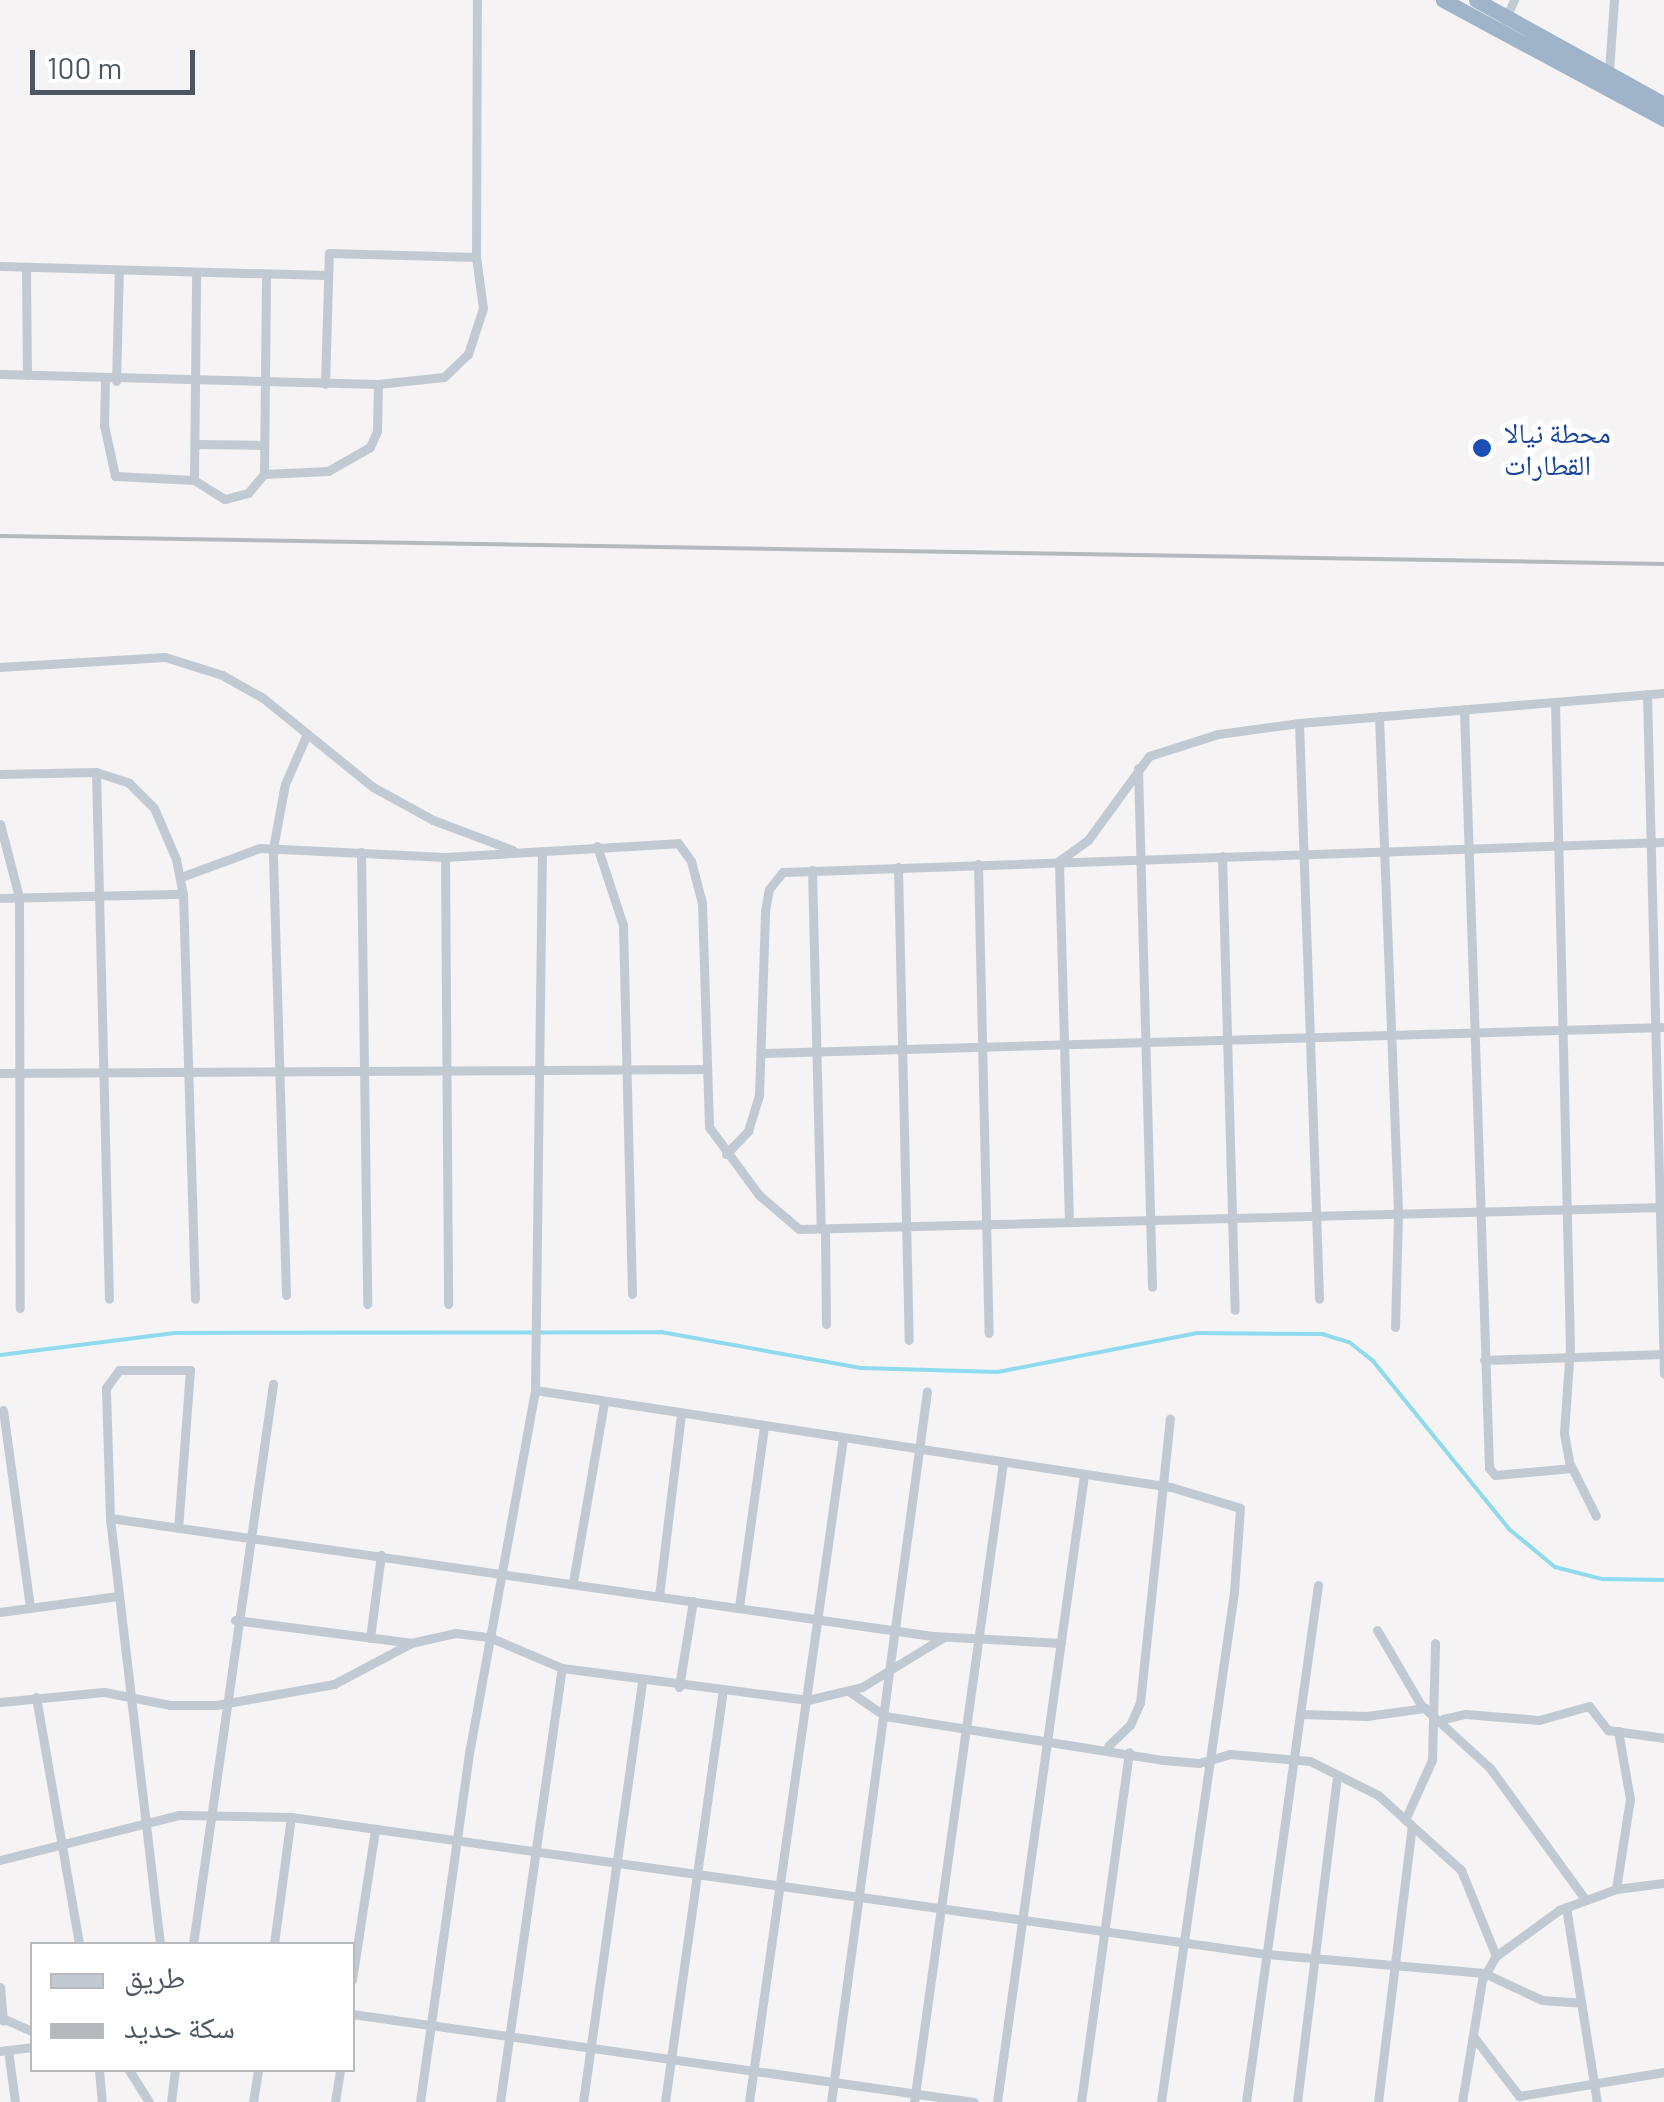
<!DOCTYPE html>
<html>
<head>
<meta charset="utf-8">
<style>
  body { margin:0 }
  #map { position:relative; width:1664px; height:2102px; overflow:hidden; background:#f5f3f3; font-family:Barlow,"Noto Naskh Arabic",sans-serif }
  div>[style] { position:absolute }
  .stream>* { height:4px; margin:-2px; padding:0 2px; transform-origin:2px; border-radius:2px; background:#90daee }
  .minor>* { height:9px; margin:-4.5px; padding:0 4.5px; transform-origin:4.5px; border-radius:4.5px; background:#c1cad2 }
  .trunk>* { height:15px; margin:-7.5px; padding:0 7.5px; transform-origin:7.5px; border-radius:7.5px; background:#9fb4c9 }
  .rail>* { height:4px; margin:-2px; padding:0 2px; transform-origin:2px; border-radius:2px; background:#b5b8bd }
  .dots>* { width:28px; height:28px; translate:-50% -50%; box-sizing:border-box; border:5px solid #fff; border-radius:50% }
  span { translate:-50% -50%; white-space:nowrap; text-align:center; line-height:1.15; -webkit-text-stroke:10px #fff; paint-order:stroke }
  .transit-label { font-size:28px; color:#164399 }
  .left { translate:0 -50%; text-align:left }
  .legend { position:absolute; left:30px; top:1942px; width:325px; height:130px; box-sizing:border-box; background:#fff; border:2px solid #b7bbc0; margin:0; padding:12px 18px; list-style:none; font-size:30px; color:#4a5661 }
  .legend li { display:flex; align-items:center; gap:20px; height:50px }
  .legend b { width:50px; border:2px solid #b7bbc0 }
  .scale { position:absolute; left:30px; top:50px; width:165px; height:45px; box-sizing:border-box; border:5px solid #4a5661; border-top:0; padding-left:12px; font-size:30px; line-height:35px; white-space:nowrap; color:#4a5661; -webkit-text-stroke:8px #fff; paint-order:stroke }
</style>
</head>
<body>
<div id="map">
  <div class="stream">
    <i style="left:0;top:1355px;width:176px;rotate:-7.2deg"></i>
    <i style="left:175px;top:1333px;width:486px;rotate:-0.1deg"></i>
    <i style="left:661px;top:1332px;width:203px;rotate:10.2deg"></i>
    <i style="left:861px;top:1368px;width:137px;rotate:1.7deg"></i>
    <i style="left:998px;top:1372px;width:203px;rotate:-11.1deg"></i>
    <i style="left:1197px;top:1333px;width:125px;rotate:0.5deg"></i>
    <i style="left:1322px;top:1334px;width:28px;rotate:17deg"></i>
    <i style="left:1349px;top:1342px;width:31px;rotate:38deg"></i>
    <i style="left:1373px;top:1361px;width:216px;rotate:51deg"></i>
    <i style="left:1509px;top:1529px;width:60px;rotate:39.6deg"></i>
    <i style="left:1555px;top:1567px;width:49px;rotate:14.3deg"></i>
    <i style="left:1602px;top:1579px;width:62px;rotate:0.9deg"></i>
  </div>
  <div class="minor">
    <i style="left:1505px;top:20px;width:22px;rotate:-66deg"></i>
    <i style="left:1609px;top:71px;width:71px;rotate:-86deg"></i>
    <i style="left:0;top:266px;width:326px;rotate:1.6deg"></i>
    <i style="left:26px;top:267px;width:108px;rotate:89.5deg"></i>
    <i style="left:0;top:374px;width:378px;rotate:1.5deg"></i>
    <i style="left:378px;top:384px;width:66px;rotate:-6.1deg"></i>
    <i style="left:444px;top:377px;width:33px;rotate:-44deg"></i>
    <i style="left:468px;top:354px;width:48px;rotate:-71.9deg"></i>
    <i style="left:483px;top:308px;width:51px;rotate:-97.8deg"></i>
    <i style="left:476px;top:257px;width:257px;rotate:-89.8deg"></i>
    <i style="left:105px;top:381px;width:44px;rotate:91.3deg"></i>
    <i style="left:104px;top:425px;width:52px;rotate:77.8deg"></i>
    <i style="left:115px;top:476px;width:79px;rotate:2.9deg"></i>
    <i style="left:194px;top:480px;width:36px;rotate:32deg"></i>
    <i style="left:225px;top:499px;width:24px;rotate:-15deg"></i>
    <i style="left:248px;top:493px;width:25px;rotate:-50deg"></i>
    <i style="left:264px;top:474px;width:200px;rotate:-89.4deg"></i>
    <i style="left:116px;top:381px;width:111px;rotate:-88.5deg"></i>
    <i style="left:325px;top:384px;width:131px;rotate:-88.3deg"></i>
    <i style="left:329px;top:253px;width:147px;rotate:1.6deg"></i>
    <i style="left:195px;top:444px;width:68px;rotate:0.8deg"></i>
    <i style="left:264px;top:474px;width:64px;rotate:-2.7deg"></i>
    <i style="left:328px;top:471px;width:48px;rotate:-29.7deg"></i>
    <i style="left:370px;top:447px;width:17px;rotate:-66deg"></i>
    <i style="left:377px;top:431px;width:47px;rotate:-88.8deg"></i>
    <i style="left:194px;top:480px;width:208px;rotate:-89.4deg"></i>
    <i style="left:0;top:667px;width:165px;rotate:-3.5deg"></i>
    <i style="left:165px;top:657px;width:60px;rotate:17.5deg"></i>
    <i style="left:222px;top:675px;width:47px;rotate:29.3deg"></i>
    <i style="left:263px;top:698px;width:141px;rotate:39deg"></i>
    <i style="left:373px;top:787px;width:68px;rotate:28.8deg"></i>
    <i style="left:433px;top:820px;width:85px;rotate:20.6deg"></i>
    <i style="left:1647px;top:694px;width:680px;rotate:88.57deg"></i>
    <i style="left:1555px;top:703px;width:644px;rotate:88.67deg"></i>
    <i style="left:1570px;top:1347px;width:86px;rotate:94deg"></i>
    <i style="left:1564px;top:1433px;width:29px;rotate:80deg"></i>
    <i style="left:1569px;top:1462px;width:60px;rotate:63.4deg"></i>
    <i style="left:1464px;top:709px;width:759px;rotate:88.11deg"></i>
    <i style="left:1489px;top:1468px;width:9px;rotate:49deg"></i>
    <i style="left:1495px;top:1475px;width:77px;rotate:-5.2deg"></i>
    <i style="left:1379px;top:716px;width:498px;rotate:87.8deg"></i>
    <i style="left:1398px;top:1214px;width:113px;rotate:91.5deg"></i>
    <i style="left:1299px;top:723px;width:576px;rotate:88.01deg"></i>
    <i style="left:1138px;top:768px;width:519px;rotate:88.45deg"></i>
    <i style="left:96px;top:772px;width:527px;rotate:88.59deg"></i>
    <i style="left:0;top:774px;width:96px;rotate:-1.2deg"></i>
    <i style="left:96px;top:772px;width:35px;rotate:18deg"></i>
    <i style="left:129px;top:783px;width:35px;rotate:45deg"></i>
    <i style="left:154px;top:808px;width:56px;rotate:66.7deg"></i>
    <i style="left:176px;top:859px;width:36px;rotate:79deg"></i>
    <i style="left:183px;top:894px;width:405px;rotate:88.3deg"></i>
    <i style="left:0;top:824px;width:75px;rotate:75.4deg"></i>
    <i style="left:19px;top:897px;width:411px;rotate:89.9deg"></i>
    <i style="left:597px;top:846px;width:83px;rotate:71.8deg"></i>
    <i style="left:623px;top:925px;width:369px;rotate:88.6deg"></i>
    <i style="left:361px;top:852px;width:452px;rotate:89.2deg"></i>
    <i style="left:1222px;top:856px;width:454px;rotate:88.4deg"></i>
    <i style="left:445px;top:857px;width:447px;rotate:89.6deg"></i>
    <i style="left:978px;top:864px;width:469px;rotate:88.7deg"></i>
    <i style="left:898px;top:867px;width:473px;rotate:88.7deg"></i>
    <i style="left:812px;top:870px;width:359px;rotate:88.6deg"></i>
    <i style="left:181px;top:877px;width:84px;rotate:-20.2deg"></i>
    <i style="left:260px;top:848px;width:185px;rotate:2.8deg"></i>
    <i style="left:445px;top:857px;width:233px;rotate:-3.4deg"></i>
    <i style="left:678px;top:843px;width:22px;rotate:54deg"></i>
    <i style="left:691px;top:861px;width:43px;rotate:75.3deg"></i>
    <i style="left:702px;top:903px;width:224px;rotate:88.2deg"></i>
    <i style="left:709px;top:1127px;width:84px;rotate:53.7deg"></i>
    <i style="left:759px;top:1195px;width:52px;rotate:40.4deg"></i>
    <i style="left:799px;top:1229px;width:865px;rotate:-1.46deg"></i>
    <i style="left:0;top:898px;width:183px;rotate:-1.3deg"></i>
    <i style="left:764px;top:1053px;width:900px;rotate:-1.65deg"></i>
    <i style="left:0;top:1073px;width:707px;rotate:-0.32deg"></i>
    <i style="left:726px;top:1154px;width:32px;rotate:-46deg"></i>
    <i style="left:748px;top:1131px;width:38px;rotate:-73deg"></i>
    <i style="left:759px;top:1095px;width:184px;rotate:-88.1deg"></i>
    <i style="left:765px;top:911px;width:22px;rotate:-80deg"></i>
    <i style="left:769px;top:889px;width:22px;rotate:-51deg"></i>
    <i style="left:783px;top:872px;width:882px;rotate:-1.95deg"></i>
    <i style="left:1069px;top:1222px;width:361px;rotate:-91.6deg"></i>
    <i style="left:1059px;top:861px;width:36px;rotate:-36deg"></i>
    <i style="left:1088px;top:840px;width:104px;rotate:-54deg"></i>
    <i style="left:1149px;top:756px;width:72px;rotate:-17.7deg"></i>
    <i style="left:1218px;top:734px;width:82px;rotate:-7.7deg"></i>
    <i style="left:1299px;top:723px;width:366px;rotate:-4.7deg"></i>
    <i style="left:825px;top:1229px;width:95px;rotate:89.4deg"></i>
    <i style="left:286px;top:1295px;width:447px;rotate:-91.7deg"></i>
    <i style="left:273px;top:848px;width:65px;rotate:-79.4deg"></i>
    <i style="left:285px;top:784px;width:55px;rotate:-66.3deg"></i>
    <i style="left:1484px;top:1360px;width:180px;rotate:-1.9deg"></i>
    <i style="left:535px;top:1390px;width:643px;rotate:8.67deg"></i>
    <i style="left:1171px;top:1487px;width:72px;rotate:16.9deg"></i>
    <i style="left:1240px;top:1508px;width:84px;rotate:94.1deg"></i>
    <i style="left:1234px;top:1592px;width:515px;rotate:98.15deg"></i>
    <i style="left:3px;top:1410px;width:199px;rotate:82.2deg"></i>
    <i style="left:110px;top:1518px;width:831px;rotate:8.16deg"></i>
    <i style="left:933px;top:1636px;width:128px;rotate:3.1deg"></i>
    <i style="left:573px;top:1582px;width:183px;rotate:-80.2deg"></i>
    <i style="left:659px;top:1596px;width:184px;rotate:-83.1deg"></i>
    <i style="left:739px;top:1607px;width:183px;rotate:-82.1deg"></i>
    <i style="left:0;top:1612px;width:119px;rotate:-7.7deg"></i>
    <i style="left:235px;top:1620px;width:177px;rotate:7.4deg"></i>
    <i style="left:1377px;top:1630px;width:87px;rotate:59.6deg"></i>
    <i style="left:1421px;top:1705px;width:93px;rotate:42.4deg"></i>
    <i style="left:1490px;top:1768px;width:162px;rotate:54.1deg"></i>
    <i style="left:370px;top:1638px;width:84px;rotate:-82.5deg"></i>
    <i style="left:679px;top:1687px;width:87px;rotate:-80.8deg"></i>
    <i style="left:850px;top:1692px;width:42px;rotate:34.4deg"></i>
    <i style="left:885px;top:1716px;width:282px;rotate:9deg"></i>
    <i style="left:1164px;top:1760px;width:35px;rotate:5deg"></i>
    <i style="left:1199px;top:1763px;width:32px;rotate:-16deg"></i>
    <i style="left:1230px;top:1754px;width:80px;rotate:5deg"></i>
    <i style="left:1310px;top:1761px;width:76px;rotate:26.6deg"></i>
    <i style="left:1378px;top:1795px;width:112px;rotate:42.1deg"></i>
    <i style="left:1461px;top:1870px;width:93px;rotate:67.9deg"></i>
    <i style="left:36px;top:1697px;width:251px;rotate:80.1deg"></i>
    <i style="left:0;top:1702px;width:104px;rotate:-5.5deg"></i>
    <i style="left:104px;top:1692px;width:67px;rotate:11.1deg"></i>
    <i style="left:170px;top:1705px;width:46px"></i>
    <i style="left:216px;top:1705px;width:120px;rotate:-10.1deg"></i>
    <i style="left:334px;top:1684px;width:87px;rotate:-28deg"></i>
    <i style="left:411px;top:1643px;width:45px;rotate:-12.8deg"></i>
    <i style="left:455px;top:1633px;width:34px;rotate:7deg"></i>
    <i style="left:489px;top:1637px;width:79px;rotate:23deg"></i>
    <i style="left:562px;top:1668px;width:248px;rotate:7.4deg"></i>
    <i style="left:808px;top:1700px;width:56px;rotate:-13.5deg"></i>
    <i style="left:862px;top:1687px;width:96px;rotate:-31.4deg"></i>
    <i style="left:1300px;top:1714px;width:67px;rotate:1.7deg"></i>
    <i style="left:1367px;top:1716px;width:59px;rotate:-7.9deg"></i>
    <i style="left:1443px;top:1719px;width:23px;rotate:-13deg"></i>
    <i style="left:1465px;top:1714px;width:74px;rotate:4.6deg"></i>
    <i style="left:1539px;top:1720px;width:52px;rotate:-15.6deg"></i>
    <i style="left:1589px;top:1706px;width:31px;rotate:52deg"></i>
    <i style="left:1608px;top:1730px;width:57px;rotate:8.1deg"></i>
    <i style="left:1108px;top:1746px;width:30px;rotate:-44deg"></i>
    <i style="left:1130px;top:1725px;width:24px;rotate:-66deg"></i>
    <i style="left:1140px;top:1703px;width:286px;rotate:-84deg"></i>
    <i style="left:1405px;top:1820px;width:66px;rotate:-65.8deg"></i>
    <i style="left:1432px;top:1760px;width:117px;rotate:-88.5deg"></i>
    <i style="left:0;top:1860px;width:185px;rotate:-14.1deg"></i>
    <i style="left:179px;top:1815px;width:112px;rotate:1deg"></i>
    <i style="left:291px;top:1817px;width:985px;rotate:8deg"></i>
    <i style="left:1266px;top:1954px;width:219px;rotate:5deg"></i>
    <i style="left:1484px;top:1973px;width:64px;rotate:25deg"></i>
    <i style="left:1542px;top:2000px;width:39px;rotate:4deg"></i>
    <i style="left:1616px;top:1889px;width:91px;rotate:-81.2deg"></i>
    <i style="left:1630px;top:1799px;width:69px;rotate:-100deg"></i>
    <i style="left:1566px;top:1907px;width:197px;rotate:81deg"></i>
    <i style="left:160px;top:1944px;width:429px;rotate:-96.7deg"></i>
    <i style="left:110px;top:1518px;width:130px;rotate:-91.8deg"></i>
    <i style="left:106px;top:1388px;width:22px;rotate:-54deg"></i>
    <i style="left:119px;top:1370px;width:71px"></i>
    <i style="left:190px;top:1370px;width:158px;rotate:94.3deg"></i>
    <i style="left:193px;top:1944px;width:566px;rotate:-81.87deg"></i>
    <i style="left:274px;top:1944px;width:128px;rotate:-82.4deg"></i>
    <i style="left:352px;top:1980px;width:153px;rotate:-81.3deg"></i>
    <i style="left:0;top:1987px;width:34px;rotate:85deg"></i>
    <i style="left:352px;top:2014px;width:628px;rotate:8.05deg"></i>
    <i style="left:0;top:2017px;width:35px;rotate:24deg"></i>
    <i style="left:1473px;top:2036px;width:76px;rotate:52.5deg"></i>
    <i style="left:1519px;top:2096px;width:147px;rotate:-9.4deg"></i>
    <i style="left:8px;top:2050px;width:52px;rotate:82.3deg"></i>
    <i style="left:0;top:2051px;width:32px;rotate:-7deg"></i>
    <i style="left:99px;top:2070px;width:32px;rotate:85deg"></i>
    <i style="left:129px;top:2070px;width:38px;rotate:58deg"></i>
    <i style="left:171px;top:2102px;width:32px;rotate:-83deg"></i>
    <i style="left:253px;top:2102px;width:32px;rotate:-81deg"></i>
    <i style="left:335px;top:2102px;width:32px;rotate:-81deg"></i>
    <i style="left:420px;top:2102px;width:358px;rotate:-82deg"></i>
    <i style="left:470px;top:1748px;width:364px;rotate:-79.7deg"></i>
    <i style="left:535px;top:1390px;width:539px;rotate:-89.26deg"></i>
    <i style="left:500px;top:2102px;width:438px;rotate:-81.9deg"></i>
    <i style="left:583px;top:2102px;width:424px;rotate:-82deg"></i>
    <i style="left:665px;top:2102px;width:412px;rotate:-82deg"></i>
    <i style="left:749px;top:2102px;width:671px;rotate:-81.94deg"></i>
    <i style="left:831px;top:2102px;width:717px;rotate:-82.31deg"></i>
    <i style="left:914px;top:2102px;width:646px;rotate:-82.08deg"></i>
    <i style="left:997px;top:2102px;width:633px;rotate:-82.1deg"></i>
    <i style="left:1081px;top:2102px;width:353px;rotate:-82.2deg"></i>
    <i style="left:1246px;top:2102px;width:522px;rotate:-82.07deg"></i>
    <i style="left:1297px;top:2102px;width:327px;rotate:-83deg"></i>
    <i style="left:1378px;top:2102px;width:278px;rotate:-83deg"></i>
    <i style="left:1462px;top:2102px;width:124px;rotate:-80.7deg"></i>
    <i style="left:1482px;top:1980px;width:28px;rotate:-60deg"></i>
    <i style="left:1496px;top:1956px;width:78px;rotate:-36.1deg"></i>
    <i style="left:1559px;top:1910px;width:61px;rotate:-20.2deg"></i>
    <i style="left:1616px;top:1889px;width:48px;rotate:-7.1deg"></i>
  </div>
  <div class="trunk">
    <i style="left:1443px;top:0;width:251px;rotate:28.3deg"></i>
    <i style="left:1476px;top:0;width:215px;rotate:29deg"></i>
  </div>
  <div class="rail">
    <i style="left:0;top:536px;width:1664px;rotate:0.96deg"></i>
  </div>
  <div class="dots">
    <i style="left:1482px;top:448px;background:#1a4fb4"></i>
  </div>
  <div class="transit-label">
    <span class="left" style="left:1504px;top:448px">محطة نيالا<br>القطارات</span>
  </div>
  <ul class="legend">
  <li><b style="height:12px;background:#c1cad2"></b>طريق</li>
  <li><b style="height:12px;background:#b5b8bd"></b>سكة حديد</li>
  </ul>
  <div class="scale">100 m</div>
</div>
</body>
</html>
